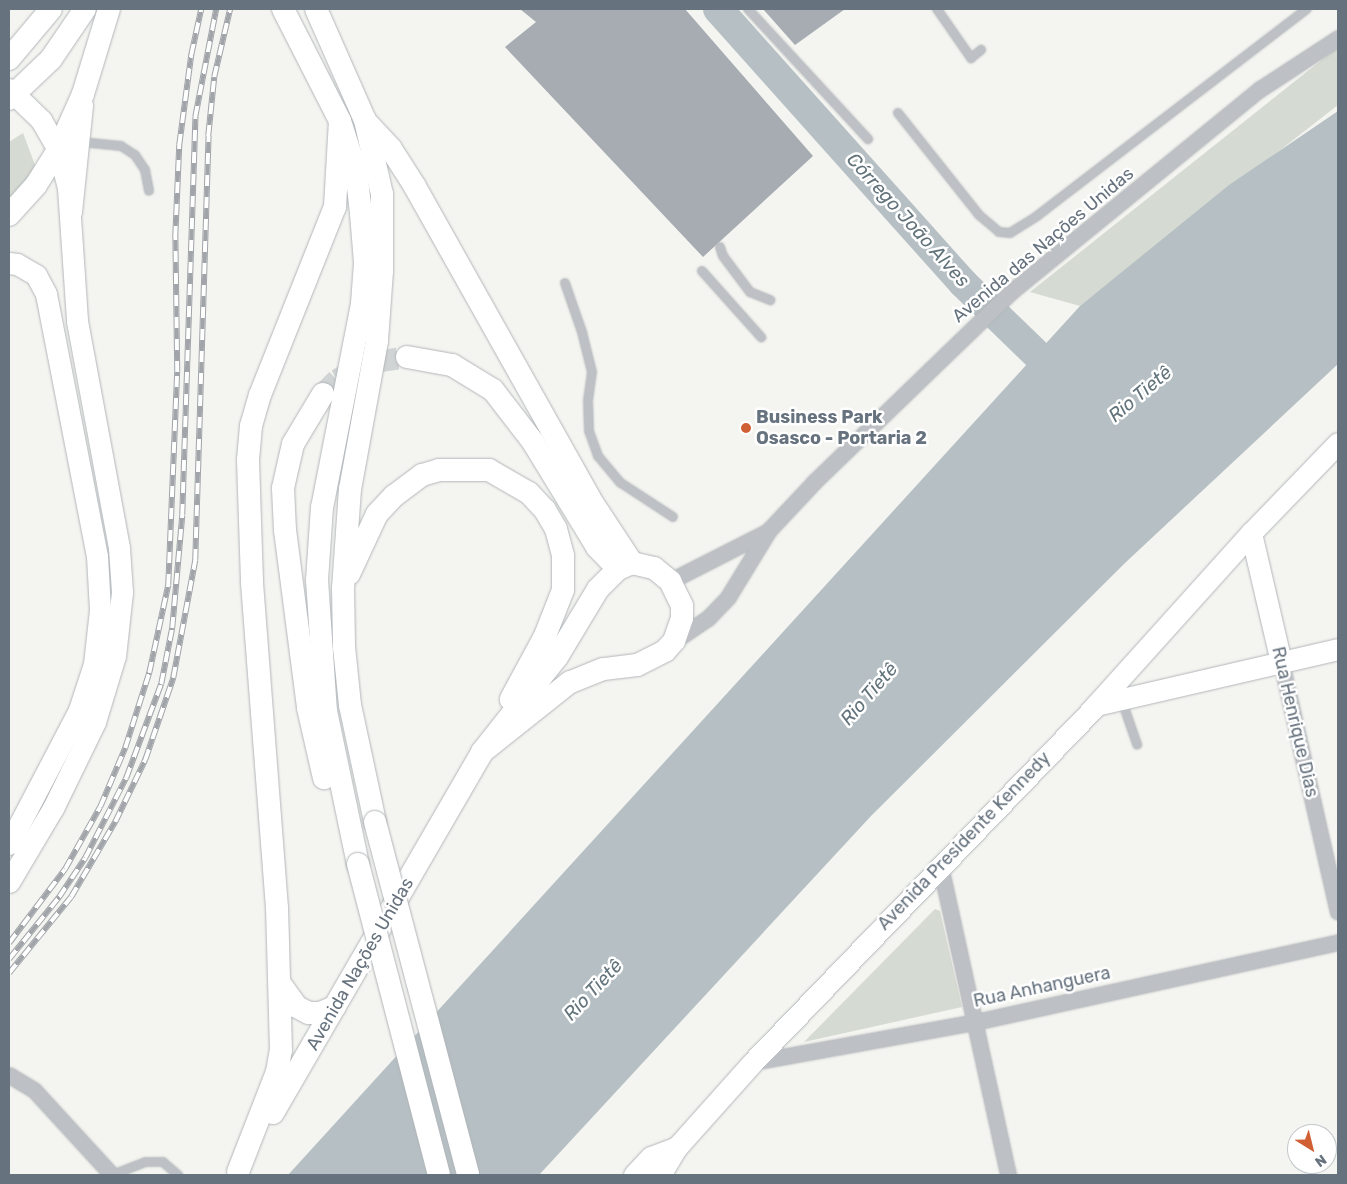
<!DOCTYPE html>
<html>
<head>
<meta charset="utf-8">
<style>
  body { margin:0 }
  #map { position:relative; width:1347px; height:1184px; overflow:hidden; background:#f4f4f0; font-family:Rubik,sans-serif }
  div>[style] { position:absolute }
  .green>* { inset:0; background:#d5dad2 }
  .water>* { inset:0; background:#b6c0c4 }
  .river>* { height:30px; margin:-15px; padding:0 15px; transform-origin:15px; border-radius:15px; background:#b6c0c4 }
  .building>* { inset:0; background:#a6acb2 }
  .primary-tunnel>* { height:22px; margin-top:-11px; transform-origin:0; background:repeating-linear-gradient(90deg,#d0d4d4 0 22px,transparent 0 33px) }
  .roads { filter:drop-shadow(0 0 1px #b2b6ba) drop-shadow(0 0 1px #b2b6ba) }
  .lane>* { height:8px; margin:-4px; padding:0 4px; transform-origin:4px; border-radius:4px; background:#bdc0c4 }
  .street>* { height:15px; margin:-7.5px; padding:0 7.5px; transform-origin:7.5px; border-radius:7.5px; background:#bdc0c4 }
  .secondary>* { height:21px; margin:-10.5px; padding:0 10.5px; transform-origin:10.5px; border-radius:10.5px; background:#fff }
  .primary>* { height:22px; margin:-11px; padding:0 11px; transform-origin:11px; border-radius:11px; background:#fff }
  .rail>* { height:5.5px; margin-top:-2.75px; transform-origin:0; background:repeating-linear-gradient(90deg,#fff 0 11px,#a1a5aa 0 22px); box-sizing:border-box; border-block:1px solid #a1a5aa }
  .bridges { filter:drop-shadow(0 0 1px #b1b4b8) drop-shadow(0 0 1px #b1b4b8) }
  .primary-bridge>* { height:22px; margin:-11px; padding:0 11px; transform-origin:11px; border-radius:11px; background:#fff }
  .dots>* { width:14px; height:14px; translate:-50% -50%; box-sizing:border-box; border:2px solid #fff; border-radius:50% }
  span { translate:-50% -50%; white-space:nowrap; text-align:center; line-height:1.15; -webkit-text-stroke:5px #fff; paint-order:stroke }
  .street-label { font-size:18px; color:#66727e }
  .poi-label { font-size:18px; color:#66727e; font-weight:700 }
  .left { translate:0 -50%; text-align:left }
  .water-label { font-size:19px; color:#62737b; font-style:italic }
  .frame { position:absolute; inset:0; border:10px solid #66727e; pointer-events:none }
  .north { position:absolute; left:1287px; top:1124px; width:50px; height:50px; box-sizing:border-box; background:#fff; border:1px solid #c2c7cb; border-radius:50%; rotate:144deg; font-size:14px; font-weight:700; line-height:20px; text-align:center; color:#66727e }
  .north::after { content:''; display:block; margin:auto; width:18px; height:22px; background:#d05f34; clip-path:polygon(50% 0,100% 100%,50% 72%,0 100%) }
</style>
</head>
<body>
<div id="map">
  <div class="green">
    <i style="clip-path:polygon(1338px 47px,1338px 105px,1080px 306px,1030px 292px)"></i>
    <i style="clip-path:polygon(23px 133px,35px 165px,26px 184px,9px 200px,9px 142px)"></i>
    <i style="clip-path:polygon(935px 909px,940px 911px,962px 1007px,804px 1042px)"></i>
  </div>
  <div class="water">
    <i style="clip-path:polygon(1338px 111px,1338px 364px,1125px 563px,871px 816px,539px 1175px,288px 1175px,1080px 306px,1229px 185px)"></i>
  </div>
  <div class="river">
    <i style="left:718px;top:9px;width:368px;rotate:48.2deg"></i>
    <i style="left:963px;top:283px;width:142px;rotate:44.1deg"></i>
  </div>
  <div class="building">
    <i style="clip-path:polygon(520px 9px,685px 9px,813px 156px,703px 257px,505px 47px,536px 22px)"></i>
    <i style="clip-path:polygon(763px 9px,845px 9px,795px 45px)"></i>
  </div>
  <div class="primary-tunnel">
    <i style="left:323px;top:394px;width:20px;rotate:-45deg"></i>
    <i style="left:337px;top:380px;width:22px;rotate:-30deg"></i>
    <i style="left:356px;top:369px;width:21px;rotate:-19deg"></i>
    <i style="left:376px;top:362px;width:31px;rotate:-9deg"></i>
  </div>
  <div class="roads">
    <div class="lane">
      <i style="left:748px;top:9px;width:177px;rotate:47.3deg"></i>
      <i style="left:937px;top:9px;width:60px;rotate:55.2deg"></i>
      <i style="left:971px;top:58px;width:13px;rotate:-39deg"></i>
      <i style="left:898px;top:113px;width:130px;rotate:51.5deg"></i>
      <i style="left:979px;top:215px;width:26px;rotate:40deg"></i>
      <i style="left:999px;top:232px;width:11px;rotate:5deg"></i>
      <i style="left:1010px;top:233px;width:32px;rotate:-32deg"></i>
      <i style="left:1037px;top:216px;width:340px;rotate:-37.5deg"></i>
      <i style="left:81px;top:142px;width:40px;rotate:5.7deg"></i>
      <i style="left:121px;top:146px;width:17px;rotate:33deg"></i>
      <i style="left:135px;top:155px;width:18px;rotate:56deg"></i>
      <i style="left:145px;top:170px;width:21px;rotate:79deg"></i>
      <i style="left:720px;top:247px;width:9px;rotate:72deg"></i>
      <i style="left:723px;top:256px;width:45px;rotate:53.1deg"></i>
      <i style="left:750px;top:292px;width:22px;rotate:22deg"></i>
      <i style="left:702px;top:271px;width:89px;rotate:48.2deg"></i>
      <i style="left:565px;top:283px;width:52px;rotate:70.9deg"></i>
      <i style="left:582px;top:332px;width:41px;rotate:76deg"></i>
      <i style="left:592px;top:372px;width:29px;rotate:98deg"></i>
      <i style="left:588px;top:401px;width:30px;rotate:88deg"></i>
      <i style="left:589px;top:431px;width:27px;rotate:70deg"></i>
      <i style="left:598px;top:456px;width:35px;rotate:50deg"></i>
      <i style="left:621px;top:483px;width:62px;rotate:33.2deg"></i>
      <i style="left:1122px;top:701px;width:46px;rotate:70.8deg"></i>
      <i style="left:112px;top:1175px;width:36px;rotate:-21deg"></i>
      <i style="left:146px;top:1162px;width:17px"></i>
      <i style="left:163px;top:1162px;width:20px;rotate:41deg"></i>
    </div>
    <div class="street">
      <i style="left:670px;top:581px;width:110px;rotate:-27deg"></i>
      <i style="left:674px;top:641px;width:41px;rotate:-34.1deg"></i>
      <i style="left:708px;top:618px;width:29px;rotate:-46deg"></i>
      <i style="left:728px;top:597px;width:79px;rotate:-58.5deg"></i>
      <i style="left:769px;top:530px;width:66px;rotate:-46.8deg"></i>
      <i style="left:814px;top:482px;width:275px;rotate:-44deg"></i>
      <i style="left:1012px;top:291px;width:320px;rotate:-39.2deg"></i>
      <i style="left:1260px;top:89px;width:93px;rotate:-33.2deg"></i>
      <i style="left:1281px;top:662px;width:256px;rotate:77.2deg"></i>
      <i style="left:940px;top:865px;width:317px;rotate:77.6deg"></i>
      <i style="left:753px;top:1062px;width:226px;rotate:-10.2deg"></i>
      <i style="left:975px;top:1022px;width:372px;rotate:-12.4deg"></i>
      <i style="left:9px;top:1075px;width:29px;rotate:31deg"></i>
      <i style="left:34px;top:1090px;width:115px;rotate:47.5deg"></i>
    </div>
    <div class="secondary">
      <i style="left:9px;top:89px;width:45px;rotate:44.1deg"></i>
      <i style="left:41px;top:120px;width:34px;rotate:60deg"></i>
      <i style="left:58px;top:150px;width:39px;rotate:75deg"></i>
      <i style="left:68px;top:188px;width:133px;rotate:86.1deg"></i>
      <i style="left:77px;top:321px;width:231px;rotate:79.5deg"></i>
      <i style="left:119px;top:548px;width:44px;rotate:86.1deg"></i>
      <i style="left:122px;top:592px;width:64px;rotate:96.2deg"></i>
      <i style="left:115px;top:656px;width:69px;rotate:106.9deg"></i>
      <i style="left:95px;top:722px;width:96px;rotate:116deg"></i>
      <i style="left:53px;top:808px;width:86px;rotate:120.7deg"></i>
      <i style="left:9px;top:263px;width:8px;rotate:7deg"></i>
      <i style="left:17px;top:264px;width:22px;rotate:30deg"></i>
      <i style="left:36px;top:275px;width:21px;rotate:62deg"></i>
      <i style="left:46px;top:294px;width:267px;rotate:79deg"></i>
      <i style="left:97px;top:556px;width:54px;rotate:86.8deg"></i>
      <i style="left:100px;top:610px;width:54px;rotate:96.3deg"></i>
      <i style="left:94px;top:664px;width:48px;rotate:108.1deg"></i>
      <i style="left:79px;top:710px;width:151px;rotate:117.6deg"></i>
      <i style="left:1251px;top:533px;width:132px;rotate:76.9deg"></i>
      <i style="left:1096px;top:705px;width:248px;rotate:-13deg"></i>
      <i style="left:634px;top:1175px;width:25px;rotate:-47deg"></i>
      <i style="left:651px;top:1157px;width:28px;rotate:-21deg"></i>
      <i style="left:660px;top:1175px;width:33px;rotate:-59deg"></i>
      <i style="left:677px;top:1147px;width:114px;rotate:-48.2deg"></i>
      <i style="left:753px;top:1062px;width:495px;rotate:-46.1deg"></i>
      <i style="left:1096px;top:705px;width:232px;rotate:-48deg"></i>
      <i style="left:1251px;top:533px;width:125px;rotate:-46deg"></i>
    </div>
    <div class="primary">
      <i style="left:283px;top:9px;width:126px;rotate:63deg"></i>
      <i style="left:340px;top:121px;width:52px;rotate:72.3deg"></i>
      <i style="left:356px;top:171px;width:42px;rotate:83.2deg"></i>
      <i style="left:361px;top:213px;width:50px;rotate:85.4deg"></i>
      <i style="left:365px;top:263px;width:41px;rotate:94.2deg"></i>
      <i style="left:362px;top:304px;width:207px;rotate:101.1deg"></i>
      <i style="left:322px;top:507px;width:73px;rotate:93.9deg"></i>
      <i style="left:317px;top:580px;width:131px;rotate:86.1deg"></i>
      <i style="left:326px;top:711px;width:156px;rotate:78.2deg"></i>
      <i style="left:316px;top:9px;width:121px;rotate:66.2deg"></i>
      <i style="left:365px;top:120px;width:76px;rotate:77.1deg"></i>
      <i style="left:382px;top:194px;width:77px;rotate:90deg"></i>
      <i style="left:382px;top:271px;width:70px;rotate:94.1deg"></i>
      <i style="left:377px;top:341px;width:150px;rotate:100.3deg"></i>
      <i style="left:350px;top:489px;width:99px;rotate:94deg"></i>
      <i style="left:343px;top:588px;width:59px;rotate:89deg"></i>
      <i style="left:344px;top:647px;width:58px;rotate:84.1deg"></i>
      <i style="left:350px;top:705px;width:120px;rotate:77.9deg"></i>
      <i style="left:9px;top:59px;width:65px;rotate:-50deg"></i>
      <i style="left:9px;top:99px;width:58px;rotate:-43.6deg"></i>
      <i style="left:51px;top:59px;width:60px;rotate:-55.8deg"></i>
      <i style="left:367px;top:123px;width:35px;rotate:47deg"></i>
      <i style="left:391px;top:149px;width:43px;rotate:57.4deg"></i>
      <i style="left:414px;top:185px;width:360px;rotate:60.7deg"></i>
      <i style="left:590px;top:499px;width:77px;rotate:56.7deg"></i>
      <i style="left:71px;top:212px;width:107px;rotate:-84.1deg"></i>
      <i style="left:9px;top:215px;width:40px;rotate:-48deg"></i>
      <i style="left:36px;top:185px;width:41px;rotate:-57.8deg"></i>
      <i style="left:58px;top:150px;width:61px;rotate:-65.9deg"></i>
      <i style="left:83px;top:94px;width:89px;rotate:-73deg"></i>
      <i style="left:407px;top:357px;width:46px;rotate:10.1deg"></i>
      <i style="left:452px;top:365px;width:48px;rotate:31.4deg"></i>
      <i style="left:493px;top:390px;width:66px;rotate:52.4deg"></i>
      <i style="left:533px;top:442px;width:123px;rotate:58.6deg"></i>
      <i style="left:597px;top:547px;width:30px;rotate:46deg"></i>
      <i style="left:323px;top:394px;width:58px;rotate:121deg"></i>
      <i style="left:293px;top:444px;width:45px;rotate:102.8deg"></i>
      <i style="left:283px;top:488px;width:42px;rotate:87.3deg"></i>
      <i style="left:285px;top:530px;width:179px;rotate:82.6deg"></i>
      <i style="left:308px;top:708px;width:72px;rotate:77.1deg"></i>
      <i style="left:349px;top:574px;width:66px;rotate:-65deg"></i>
      <i style="left:377px;top:514px;width:25px;rotate:-47deg"></i>
      <i style="left:394px;top:496px;width:35px;rotate:-37deg"></i>
      <i style="left:422px;top:475px;width:18px;rotate:-16deg"></i>
      <i style="left:439px;top:470px;width:50px"></i>
      <i style="left:489px;top:470px;width:46px;rotate:29.9deg"></i>
      <i style="left:529px;top:493px;width:23px;rotate:47deg"></i>
      <i style="left:545px;top:510px;width:22px;rotate:60deg"></i>
      <i style="left:556px;top:529px;width:28px;rotate:75deg"></i>
      <i style="left:563px;top:556px;width:34px;rotate:90deg"></i>
      <i style="left:563px;top:590px;width:49px;rotate:111.4deg"></i>
      <i style="left:545px;top:636px;width:72px;rotate:118.4deg"></i>
      <i style="left:281px;top:985px;width:27px;rotate:54deg"></i>
      <i style="left:297px;top:1007px;width:13px;rotate:27deg"></i>
      <i style="left:309px;top:1013px;width:11px"></i>
      <i style="left:320px;top:1013px;width:16px;rotate:-22deg"></i>
      <i style="left:273px;top:1113px;width:417px;rotate:-59.9deg"></i>
      <i style="left:482px;top:752px;width:121px;rotate:-51.7deg"></i>
      <i style="left:557px;top:657px;width:79px;rotate:-58.9deg"></i>
      <i style="left:598px;top:589px;width:28px;rotate:-45deg"></i>
      <i style="left:618px;top:569px;width:15px;rotate:-23deg"></i>
      <i style="left:632px;top:563px;width:23px;rotate:13deg"></i>
      <i style="left:654px;top:568px;width:21px;rotate:39deg"></i>
      <i style="left:670px;top:581px;width:28px;rotate:64deg"></i>
      <i style="left:682px;top:606px;width:12px;rotate:90deg"></i>
      <i style="left:682px;top:618px;width:24px;rotate:109deg"></i>
      <i style="left:674px;top:641px;width:13px;rotate:132deg"></i>
      <i style="left:665px;top:651px;width:31px;rotate:153deg"></i>
      <i style="left:637px;top:665px;width:34px;rotate:173deg"></i>
      <i style="left:603px;top:669px;width:35px;rotate:158deg"></i>
      <i style="left:570px;top:682px;width:112px;rotate:141.5deg"></i>
      <i style="left:238px;top:1172px;width:107px;rotate:-68.7deg"></i>
      <i style="left:277px;top:1072px;width:22px;rotate:-80deg"></i>
      <i style="left:281px;top:1050px;width:142px;rotate:-91.6deg"></i>
      <i style="left:277px;top:908px;width:328px;rotate:-94.4deg"></i>
      <i style="left:252px;top:581px;width:121px;rotate:-91.9deg"></i>
      <i style="left:248px;top:460px;width:34px;rotate:-85deg"></i>
      <i style="left:251px;top:426px;width:32px;rotate:-74deg"></i>
      <i style="left:260px;top:395px;width:202px;rotate:-68.3deg"></i>
      <i style="left:335px;top:207px;width:86px;rotate:-86.7deg"></i>
    </div>
  </div>
  <div class="rail">
    <i style="left:9px;top:943px;width:93px;rotate:-52.9deg"></i>
    <i style="left:65px;top:869px;width:71px;rotate:-60.6deg"></i>
    <i style="left:100px;top:807px;width:64px;rotate:-67deg"></i>
    <i style="left:125px;top:748px;width:79px;rotate:-72.3deg"></i>
    <i style="left:149px;top:673px;width:90px;rotate:-77.8deg"></i>
    <i style="left:168px;top:585px;width:213px;rotate:-87.6deg"></i>
    <i style="left:177px;top:372px;width:135px;rotate:-90.8deg"></i>
    <i style="left:175px;top:237px;width:92px;rotate:-87.5deg"></i>
    <i style="left:179px;top:145px;width:91px;rotate:-82.4deg"></i>
    <i style="left:191px;top:55px;width:47px;rotate:-77.7deg"></i>
    <i style="left:9px;top:959px;width:80px;rotate:-51.1deg"></i>
    <i style="left:59px;top:897px;width:47px;rotate:-56.3deg"></i>
    <i style="left:85px;top:858px;width:90px;rotate:-62.9deg"></i>
    <i style="left:126px;top:778px;width:100px;rotate:-69.6deg"></i>
    <i style="left:161px;top:684px;width:57px;rotate:-78.9deg"></i>
    <i style="left:172px;top:628px;width:113px;rotate:-84.9deg"></i>
    <i style="left:182px;top:515px;width:398px;rotate:-88.1deg"></i>
    <i style="left:195px;top:117px;width:110px;rotate:-79deg"></i>
    <i style="left:9px;top:973px;width:98px;rotate:-50.8deg"></i>
    <i style="left:71px;top:897px;width:87px;rotate:-59.6deg"></i>
    <i style="left:115px;top:822px;width:69px;rotate:-64.2deg"></i>
    <i style="left:145px;top:760px;width:87px;rotate:-71.1deg"></i>
    <i style="left:173px;top:678px;width:120px;rotate:-79.4deg"></i>
    <i style="left:195px;top:560px;width:424px;rotate:-88.2deg"></i>
    <i style="left:208px;top:136px;width:59px;rotate:-84.2deg"></i>
    <i style="left:214px;top:77px;width:70px;rotate:-76.8deg"></i>
  </div>
  <div class="bridges">
    <div class="primary-bridge">
      <i style="left:375px;top:822px;width:365px;rotate:75.2deg"></i>
      <i style="left:358px;top:864px;width:321px;rotate:75.4deg"></i>
    </div>
  </div>
  <div class="dots">
    <i style="left:746px;top:428px;background:#d05f34"></i>
  </div>
  <div class="street-label">
    <span style="left:1043px;top:245px;rotate:-40deg">Avenida das Nações Unidas</span>
    <span style="left:1295px;top:722px;rotate:77deg">Rua Henrique Dias</span>
    <span style="left:964px;top:841px;rotate:-46deg">Avenida Presidente Kennedy</span>
    <span style="left:360px;top:964px;rotate:-60deg">Avenida Nações Unidas</span>
    <span style="left:1042px;top:987px;rotate:-12deg">Rua Anhanguera</span>
  </div>
  <div class="poi-label">
    <span class="left" style="left:756px;top:428px">Business Park<br>Osasco - Portaria 2</span>
  </div>
  <div class="water-label">
    <span style="left:908px;top:220px;rotate:48deg">Córrego João Alves</span>
    <span style="left:1140px;top:394px;rotate:-40deg">Rio Tietê</span>
    <span style="left:869px;top:694px;rotate:-49deg">Rio Tietê</span>
    <span style="left:593px;top:990px;rotate:-47deg">Rio Tietê</span>
  </div>
  <div class="frame"></div>
  <div class="north">N</div>
</div>
</body>
</html>
